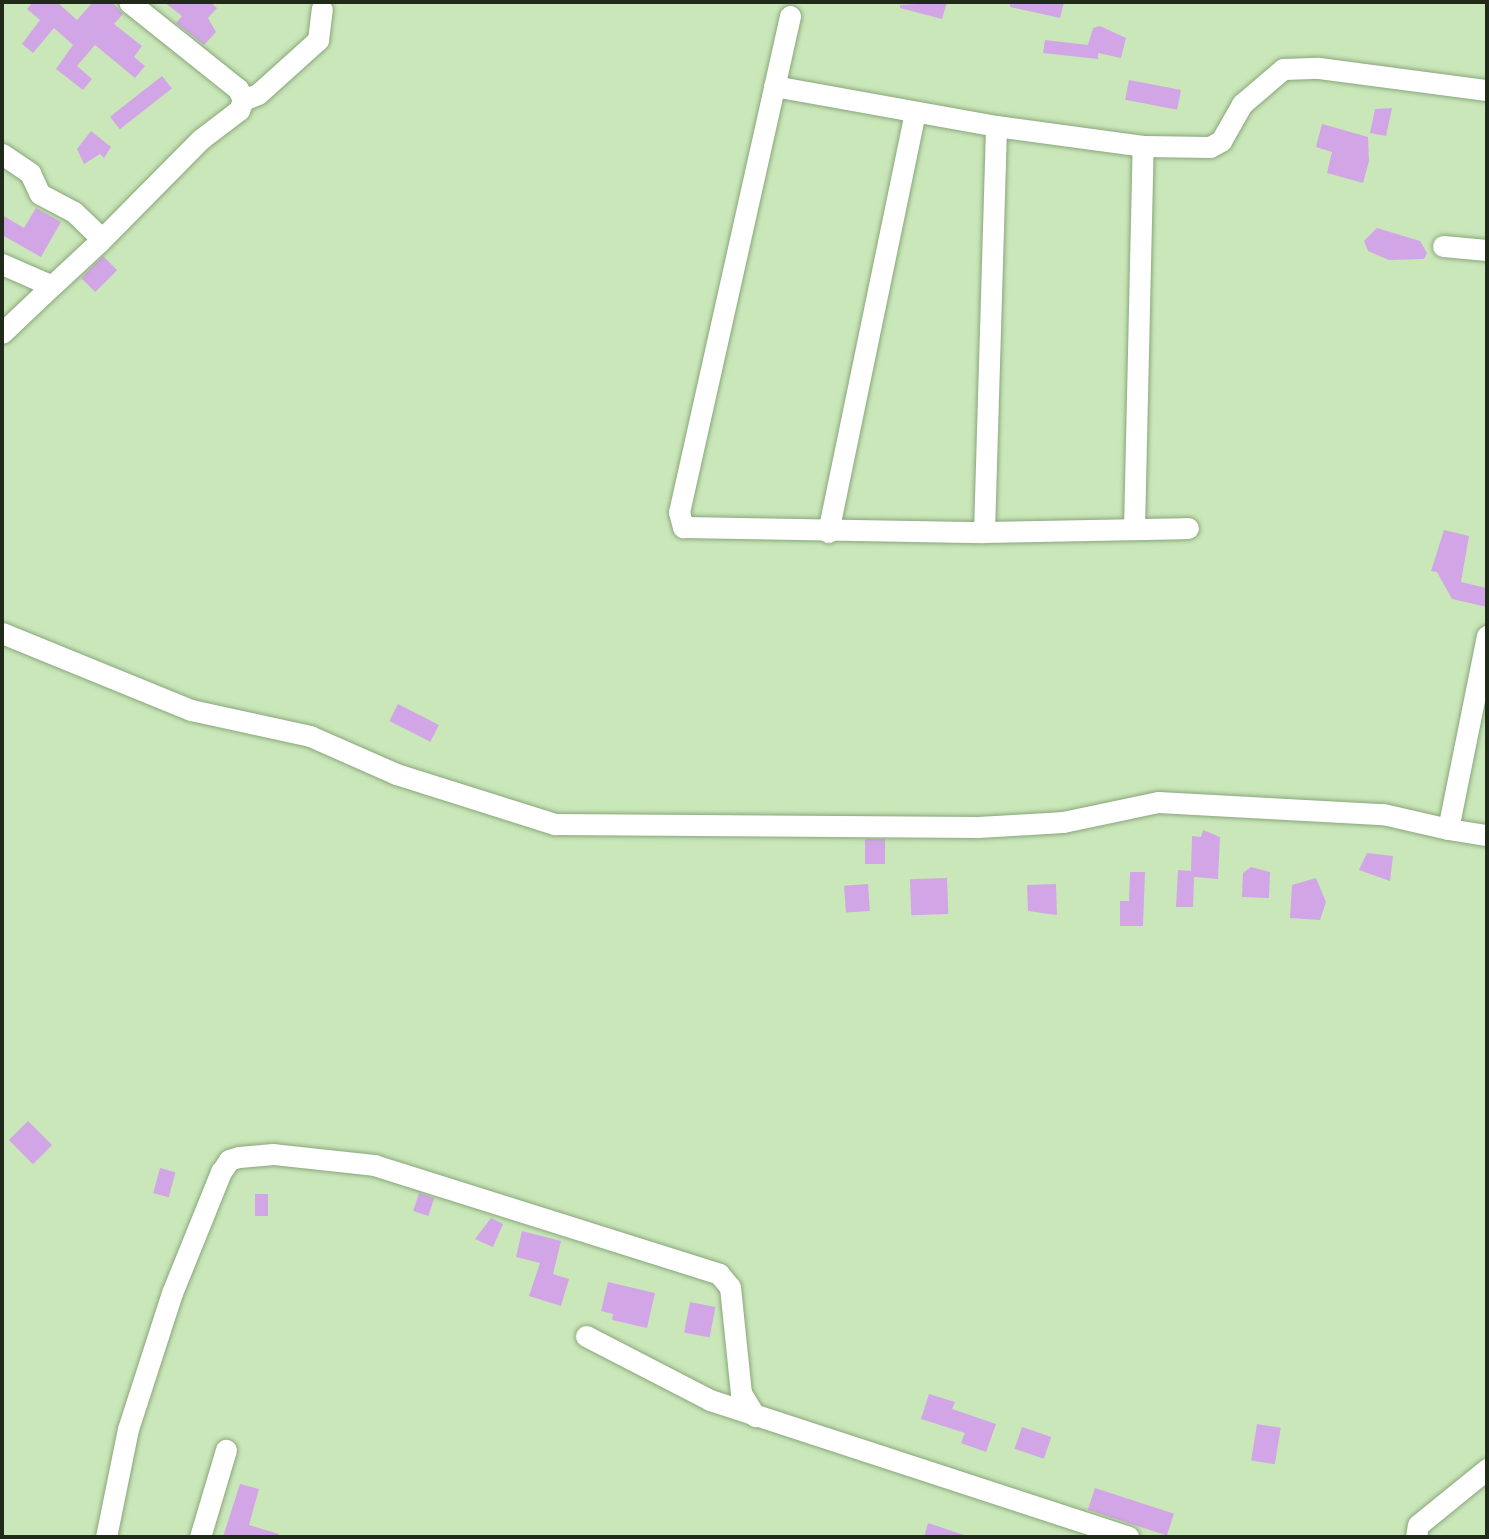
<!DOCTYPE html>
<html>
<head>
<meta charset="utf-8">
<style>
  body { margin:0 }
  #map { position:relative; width:1489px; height:1539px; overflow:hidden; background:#c9e7b9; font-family:Commissioner,sans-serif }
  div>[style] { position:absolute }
  .building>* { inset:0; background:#d2a6e6; transform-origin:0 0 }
  .roads { filter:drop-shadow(0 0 2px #89a67b) drop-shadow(0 0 2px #89a67b) }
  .minor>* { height:21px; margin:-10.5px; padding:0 10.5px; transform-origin:10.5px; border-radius:10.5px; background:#fff }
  span { translate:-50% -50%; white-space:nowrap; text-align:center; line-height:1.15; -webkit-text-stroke:7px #c9e7b9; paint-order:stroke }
  .frame { position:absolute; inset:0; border:4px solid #1f2a19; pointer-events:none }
</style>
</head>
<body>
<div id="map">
  <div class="building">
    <i style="clip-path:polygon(33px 2px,57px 2px,77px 20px,93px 2px,112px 2px,123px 14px,114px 24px,142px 46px,134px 57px,145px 66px,135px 78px,95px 45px,77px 66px,92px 79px,83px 90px,56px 69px,73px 45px,54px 28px,33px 53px,22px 44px,40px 20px,27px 9px)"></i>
    <i style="clip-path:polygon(164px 2px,210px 2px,217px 8px,208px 18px,216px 32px,204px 45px,176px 23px,182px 16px)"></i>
    <i style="clip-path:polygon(947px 2px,942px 19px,900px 8px,900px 5px)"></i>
    <i style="clip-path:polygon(1010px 2px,1064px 2px,1060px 18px,1010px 7px)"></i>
    <i style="clip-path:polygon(1100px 26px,1126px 38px,1121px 58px,1098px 53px,1098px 59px,1043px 53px,1045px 40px,1088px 45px,1093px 28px)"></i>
    <i style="left:162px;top:76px;width:16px;height:66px;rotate:52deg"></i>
    <i style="left:1129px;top:80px;width:53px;height:20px;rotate:11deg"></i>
    <i style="clip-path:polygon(1392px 108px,1386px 136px,1370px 133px,1375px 109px)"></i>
    <i style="clip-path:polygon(1322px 124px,1368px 137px,1369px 161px,1363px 183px,1327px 173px,1332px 152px,1316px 147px)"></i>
    <i style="clip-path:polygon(91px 131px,111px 147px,104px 158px,100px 154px,84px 164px,77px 149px)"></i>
    <i style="clip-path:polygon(36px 208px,61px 222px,41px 257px,2px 235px,2px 215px,24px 228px)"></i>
    <i style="clip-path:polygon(1377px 228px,1420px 241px,1427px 253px,1424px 259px,1389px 260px,1368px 251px,1364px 241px)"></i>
    <i style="left:103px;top:256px;width:20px;height:31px;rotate:45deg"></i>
    <i style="clip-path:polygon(1444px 530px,1469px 536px,1461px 582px,1487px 588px,1487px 607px,1452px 599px,1437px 572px,1431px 571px)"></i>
    <i style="left:398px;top:704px;width:46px;height:19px;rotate:27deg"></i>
    <i style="clip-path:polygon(1203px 830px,1220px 837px,1218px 879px,1194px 877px,1193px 907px,1176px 907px,1178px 870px,1191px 871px,1192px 836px,1201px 837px)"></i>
    <i style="left:865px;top:839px;width:20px;height:25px"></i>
    <i style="clip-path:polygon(1367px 853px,1393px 856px,1390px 881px,1359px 870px)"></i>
    <i style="clip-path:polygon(1251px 867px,1270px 872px,1269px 898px,1242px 897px,1243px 873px)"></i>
    <i style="clip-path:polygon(1130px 872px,1145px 872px,1143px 926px,1120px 926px,1120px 901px,1129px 901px)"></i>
    <i style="left:947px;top:878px;width:36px;height:37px;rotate:88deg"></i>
    <i style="clip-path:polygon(1316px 878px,1326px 902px,1320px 920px,1290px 918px,1292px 885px)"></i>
    <i style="left:868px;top:884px;width:27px;height:24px;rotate:86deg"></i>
    <i style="clip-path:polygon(1056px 884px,1057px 915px,1028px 911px,1027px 885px)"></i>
    <i style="left:28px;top:1121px;width:34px;height:27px;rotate:45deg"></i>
    <i style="left:160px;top:1168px;width:16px;height:26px;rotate:15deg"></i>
    <i style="left:419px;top:1193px;width:16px;height:19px;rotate:18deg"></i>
    <i style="left:255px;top:1194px;width:13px;height:22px"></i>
    <i style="clip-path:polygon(491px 1218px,503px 1224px,493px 1247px,475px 1239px)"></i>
    <i style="clip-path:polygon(522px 1231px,561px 1241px,553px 1274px,569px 1279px,561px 1306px,529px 1296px,540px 1263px,516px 1257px)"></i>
    <i style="clip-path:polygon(608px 1282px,655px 1293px,647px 1328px,612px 1320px,613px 1314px,601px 1311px)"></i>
    <i style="left:690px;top:1302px;width:26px;height:31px;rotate:11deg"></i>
    <i style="clip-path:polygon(929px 1394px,955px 1402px,952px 1409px,996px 1424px,986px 1452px,961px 1443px,965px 1433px,921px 1419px)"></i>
    <i style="left:1257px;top:1424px;width:24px;height:37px;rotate:9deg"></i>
    <i style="left:1022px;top:1427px;width:31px;height:23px;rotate:19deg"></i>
    <i style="clip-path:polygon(240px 1484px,259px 1489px,249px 1525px,279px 1534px,278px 1537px,223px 1537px)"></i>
    <i style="left:1095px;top:1488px;width:83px;height:23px;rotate:18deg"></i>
    <i style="clip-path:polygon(928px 1523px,964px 1535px,964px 1537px,924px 1537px)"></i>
  </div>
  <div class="roads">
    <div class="minor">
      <i style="left:790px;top:16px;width:508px;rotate:102.61deg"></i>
      <i style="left:679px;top:512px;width:16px;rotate:75deg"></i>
      <i style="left:683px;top:527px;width:301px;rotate:1deg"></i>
      <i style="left:984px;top:532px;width:204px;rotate:-1.1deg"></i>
      <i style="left:774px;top:86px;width:226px;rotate:10.2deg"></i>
      <i style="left:996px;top:126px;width:148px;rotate:7.7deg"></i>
      <i style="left:1143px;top:146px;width:67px;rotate:0.9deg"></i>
      <i style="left:1210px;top:147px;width:13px;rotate:-29deg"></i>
      <i style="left:1221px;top:141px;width:43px;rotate:-60.4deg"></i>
      <i style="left:1242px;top:104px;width:54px;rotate:-40.5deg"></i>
      <i style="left:1283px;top:69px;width:36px;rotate:-2deg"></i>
      <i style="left:1319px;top:68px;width:169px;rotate:7.5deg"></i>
      <i style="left:243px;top:100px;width:16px;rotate:-22deg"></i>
      <i style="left:258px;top:94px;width:81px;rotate:-42deg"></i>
      <i style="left:318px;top:40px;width:31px;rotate:-83deg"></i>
      <i style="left:2px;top:154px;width:34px;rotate:34deg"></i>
      <i style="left:30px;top:173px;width:23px;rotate:65deg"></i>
      <i style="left:40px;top:194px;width:38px;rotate:28deg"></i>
      <i style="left:74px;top:212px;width:33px;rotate:44deg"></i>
      <i style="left:98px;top:235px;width:7px;rotate:82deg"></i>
      <i style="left:99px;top:242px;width:78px;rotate:137.1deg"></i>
      <i style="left:99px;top:242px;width:145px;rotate:-45.3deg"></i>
      <i style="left:201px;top:139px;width:48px;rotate:-37.3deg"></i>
      <i style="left:239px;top:110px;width:11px;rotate:-68deg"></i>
      <i style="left:243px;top:100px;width:12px;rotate:-114deg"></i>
      <i style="left:238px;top:89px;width:139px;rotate:-141.4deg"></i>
      <i style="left:1443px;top:246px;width:44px;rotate:5.2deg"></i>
      <i style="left:2px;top:264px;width:47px;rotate:23.8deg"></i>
      <i style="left:45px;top:283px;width:12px;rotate:104deg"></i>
      <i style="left:42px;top:295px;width:55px;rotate:136.5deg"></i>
      <i style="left:1134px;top:529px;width:383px;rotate:-88.7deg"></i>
      <i style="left:828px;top:532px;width:429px;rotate:-78.3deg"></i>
      <i style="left:984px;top:532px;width:406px;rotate:-88.3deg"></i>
      <i style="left:2px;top:633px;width:204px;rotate:22.2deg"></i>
      <i style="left:191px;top:710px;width:122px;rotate:12.3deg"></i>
      <i style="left:310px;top:736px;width:94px;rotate:23.8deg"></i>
      <i style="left:396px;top:774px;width:167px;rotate:17.5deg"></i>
      <i style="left:555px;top:824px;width:423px;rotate:0.4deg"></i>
      <i style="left:978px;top:827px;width:85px;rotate:-3.4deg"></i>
      <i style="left:1063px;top:822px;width:97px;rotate:-11.9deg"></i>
      <i style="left:1158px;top:802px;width:225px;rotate:3.1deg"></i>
      <i style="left:1383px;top:814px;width:67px;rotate:13deg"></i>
      <i style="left:1448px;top:829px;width:197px;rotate:-78.6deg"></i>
      <i style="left:1448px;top:829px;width:39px;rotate:9deg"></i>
      <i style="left:586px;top:1336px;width:140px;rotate:27.3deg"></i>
      <i style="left:710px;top:1400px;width:440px;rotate:18.1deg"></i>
      <i style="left:106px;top:1537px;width:110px;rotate:-78.5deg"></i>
      <i style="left:128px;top:1429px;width:143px;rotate:-72.1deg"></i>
      <i style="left:172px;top:1293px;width:131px;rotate:-68deg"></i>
      <i style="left:221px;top:1172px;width:14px;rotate:-56deg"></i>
      <i style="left:229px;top:1160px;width:10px;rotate:-17deg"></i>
      <i style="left:239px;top:1157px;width:34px;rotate:-5deg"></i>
      <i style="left:273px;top:1154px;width:102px;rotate:6.2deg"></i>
      <i style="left:374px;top:1165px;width:362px;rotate:17.5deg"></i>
      <i style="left:719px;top:1274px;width:17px;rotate:50deg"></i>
      <i style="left:730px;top:1287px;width:107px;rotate:84.1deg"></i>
      <i style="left:741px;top:1393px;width:27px;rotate:59deg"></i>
      <i style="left:200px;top:1537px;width:91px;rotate:-73.4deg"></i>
      <i style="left:1416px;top:1537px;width:12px;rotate:-81deg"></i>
      <i style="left:1418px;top:1525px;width:89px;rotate:-39.1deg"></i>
    </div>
  </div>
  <div class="frame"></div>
</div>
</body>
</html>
